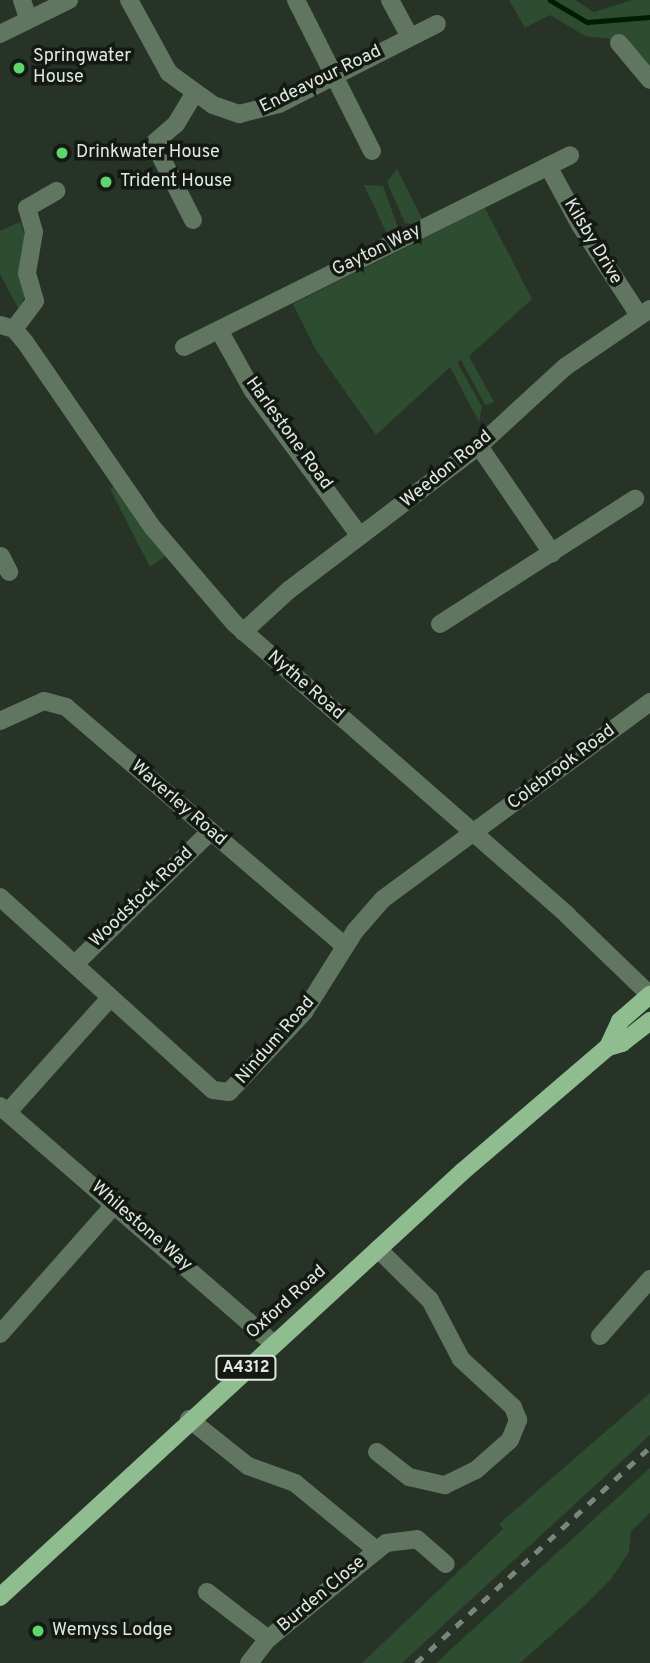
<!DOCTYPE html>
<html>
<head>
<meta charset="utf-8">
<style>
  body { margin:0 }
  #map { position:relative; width:650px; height:1663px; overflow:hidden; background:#273327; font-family:Overpass,sans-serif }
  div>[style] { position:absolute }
  .green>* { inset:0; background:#2e4c30 }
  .stream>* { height:4.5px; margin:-2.25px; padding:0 2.25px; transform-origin:2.25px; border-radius:2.25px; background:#021c04 }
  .minor>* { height:18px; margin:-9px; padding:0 9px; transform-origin:9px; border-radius:9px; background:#607661 }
  .major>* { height:18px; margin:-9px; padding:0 9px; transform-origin:9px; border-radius:9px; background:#8fbd90 }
  .rail>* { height:4.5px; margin-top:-2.25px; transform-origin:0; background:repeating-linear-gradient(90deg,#7b857b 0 9px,transparent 0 18px) }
  .dots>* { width:19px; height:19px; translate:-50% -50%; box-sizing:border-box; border:4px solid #141914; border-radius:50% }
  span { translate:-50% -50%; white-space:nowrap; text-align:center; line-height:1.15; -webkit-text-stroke:7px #141914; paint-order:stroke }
  .shield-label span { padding:2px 5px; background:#141914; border:2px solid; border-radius:5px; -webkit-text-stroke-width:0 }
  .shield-label { font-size:16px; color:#e1e9e1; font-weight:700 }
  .poi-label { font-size:18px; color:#e1e9e1 }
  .left { translate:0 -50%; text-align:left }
  .street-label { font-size:18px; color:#e1e9e1 }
</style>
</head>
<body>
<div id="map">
  <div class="green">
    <i style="clip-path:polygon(509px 0,575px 0,594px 12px,632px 0,650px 0,650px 71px,628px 41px,585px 36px,550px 15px,525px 28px)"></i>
    <i style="clip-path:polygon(397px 169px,422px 219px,412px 224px,405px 223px,387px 182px)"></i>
    <i style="clip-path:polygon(364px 185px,383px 186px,399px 230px,387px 234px)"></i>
    <i style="clip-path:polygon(485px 208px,532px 299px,469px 356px,494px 402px,485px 405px,461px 360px,457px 362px,482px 407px,479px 422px,450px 367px,376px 435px,316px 350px,293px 304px)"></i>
    <i style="clip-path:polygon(20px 222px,25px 235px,18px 273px,25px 296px,19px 310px,0 274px,0 231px)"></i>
    <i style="clip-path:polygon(116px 486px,167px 555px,150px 567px,110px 489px)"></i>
    <i style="clip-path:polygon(650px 1393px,650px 1435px,402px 1663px,362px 1663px,503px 1529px,499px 1524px)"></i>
    <i style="clip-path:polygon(650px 1468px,650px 1513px,631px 1531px,629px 1552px,611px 1579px,584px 1606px,520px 1663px,436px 1663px)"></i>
  </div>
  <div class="stream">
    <i style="left:550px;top:0;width:43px;rotate:30.7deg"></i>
    <i style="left:587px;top:22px;width:63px;rotate:-4.5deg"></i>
  </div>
  <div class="minor">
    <i style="left:22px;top:0;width:20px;rotate:72deg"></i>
    <i style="left:129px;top:0;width:83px;rotate:61.3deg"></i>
    <i style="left:169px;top:73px;width:54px;rotate:36deg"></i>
    <i style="left:213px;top:105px;width:28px;rotate:19deg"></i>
    <i style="left:239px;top:114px;width:41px;rotate:-14deg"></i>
    <i style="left:279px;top:104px;width:177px;rotate:-26.9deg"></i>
    <i style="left:296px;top:0;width:169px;rotate:63.3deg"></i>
    <i style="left:390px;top:0;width:42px;rotate:61.6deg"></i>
    <i style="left:0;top:34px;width:77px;rotate:-26.2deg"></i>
    <i style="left:619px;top:43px;width:48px;rotate:50deg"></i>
    <i style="left:548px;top:166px;width:67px;rotate:61.5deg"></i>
    <i style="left:580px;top:225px;width:108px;rotate:56.8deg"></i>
    <i style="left:193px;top:220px;width:86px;rotate:-116.9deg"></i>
    <i style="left:154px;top:143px;width:29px;rotate:-41deg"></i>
    <i style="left:176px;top:124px;width:35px;rotate:-59deg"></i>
    <i style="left:0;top:325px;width:15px;rotate:16deg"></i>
    <i style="left:14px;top:329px;width:17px;rotate:50deg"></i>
    <i style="left:25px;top:342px;width:226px;rotate:55.5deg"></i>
    <i style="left:153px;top:528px;width:125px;rotate:49.5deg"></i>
    <i style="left:234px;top:623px;width:443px;rotate:41.2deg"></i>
    <i style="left:567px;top:915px;width:115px;rotate:43.9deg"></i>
    <i style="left:14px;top:329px;width:35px;rotate:-53deg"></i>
    <i style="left:35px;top:301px;width:29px;rotate:-106deg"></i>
    <i style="left:27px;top:273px;width:42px;rotate:-80.3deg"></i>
    <i style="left:34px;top:232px;width:25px;rotate:-106deg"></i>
    <i style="left:27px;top:208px;width:34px;rotate:-30deg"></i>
    <i style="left:219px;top:330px;width:70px;rotate:60.9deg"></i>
    <i style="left:253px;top:391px;width:180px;rotate:53.6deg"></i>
    <i style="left:184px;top:347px;width:431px;rotate:-26.4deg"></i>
    <i style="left:479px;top:446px;width:130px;rotate:55.7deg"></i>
    <i style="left:1px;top:556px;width:18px;rotate:63deg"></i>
    <i style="left:440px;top:624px;width:232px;rotate:-32.7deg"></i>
    <i style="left:243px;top:632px;width:62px;rotate:-42.4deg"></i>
    <i style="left:289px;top:590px;width:238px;rotate:-37.2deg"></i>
    <i style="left:479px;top:446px;width:117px;rotate:-42.6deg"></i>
    <i style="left:565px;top:367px;width:103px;rotate:-34.3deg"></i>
    <i style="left:0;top:721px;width:48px;rotate:-24.4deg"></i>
    <i style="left:44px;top:701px;width:23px;rotate:15deg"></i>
    <i style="left:66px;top:707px;width:367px;rotate:40.6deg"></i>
    <i style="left:0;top:897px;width:287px;rotate:42.2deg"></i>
    <i style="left:213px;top:1090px;width:16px;rotate:7deg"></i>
    <i style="left:229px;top:1092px;width:110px;rotate:-46.8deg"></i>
    <i style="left:304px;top:1012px;width:96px;rotate:-57.8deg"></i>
    <i style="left:355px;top:931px;width:43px;rotate:-48.8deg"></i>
    <i style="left:383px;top:899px;width:332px;rotate:-36.4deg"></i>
    <i style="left:75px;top:964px;width:189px;rotate:-44.4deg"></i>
    <i style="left:0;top:1106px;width:362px;rotate:41deg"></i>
    <i style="left:8px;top:1112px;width:153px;rotate:-48.2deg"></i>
    <i style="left:0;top:1334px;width:174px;rotate:-48.5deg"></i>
    <i style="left:600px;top:1336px;width:76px;rotate:-48.7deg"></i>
    <i style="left:189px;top:1419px;width:75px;rotate:38.5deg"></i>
    <i style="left:248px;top:1466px;width:50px;rotate:19.9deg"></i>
    <i style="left:295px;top:1483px;width:104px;rotate:39.5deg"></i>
    <i style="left:377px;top:1452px;width:41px;rotate:38deg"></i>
    <i style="left:409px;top:1477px;width:37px;rotate:13deg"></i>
    <i style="left:445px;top:1485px;width:34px;rotate:-26deg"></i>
    <i style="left:476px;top:1470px;width:45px;rotate:-41.4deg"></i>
    <i style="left:510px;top:1440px;width:22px;rotate:-68deg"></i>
    <i style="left:518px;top:1420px;width:14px;rotate:-111deg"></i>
    <i style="left:513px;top:1407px;width:71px;rotate:-137.3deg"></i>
    <i style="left:461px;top:1359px;width:67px;rotate:-117.7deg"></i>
    <i style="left:430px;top:1300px;width:73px;rotate:-135.6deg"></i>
    <i style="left:207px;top:1592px;width:77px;rotate:37.6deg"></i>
    <i style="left:249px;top:1663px;width:31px;rotate:-52deg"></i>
    <i style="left:268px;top:1639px;width:152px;rotate:-39.1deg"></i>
    <i style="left:386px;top:1543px;width:31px;rotate:-7deg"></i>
    <i style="left:417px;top:1539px;width:38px;rotate:41deg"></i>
  </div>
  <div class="major">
    <i style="left:608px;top:1047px;width:29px;rotate:-65deg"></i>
    <i style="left:620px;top:1021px;width:40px;rotate:-41deg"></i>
    <i style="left:0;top:1597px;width:628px;rotate:-42.61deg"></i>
    <i style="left:462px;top:1172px;width:192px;rotate:-40.6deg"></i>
    <i style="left:608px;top:1047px;width:15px;rotate:-16deg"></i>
    <i style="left:622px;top:1043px;width:36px;rotate:-38deg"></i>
  </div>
  <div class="rail">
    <i style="left:416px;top:1663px;width:318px;rotate:-42.7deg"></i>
  </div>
  <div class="dots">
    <i style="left:19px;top:68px;background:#60d56b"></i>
    <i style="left:62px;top:153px;background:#60d56b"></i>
    <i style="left:106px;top:182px;background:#60d56b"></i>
    <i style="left:38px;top:1631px;background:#60d56b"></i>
  </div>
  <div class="shield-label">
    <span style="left:246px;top:1368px">A4312</span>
  </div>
  <div class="poi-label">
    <span class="left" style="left:33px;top:68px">Springwater<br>House</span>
    <span class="left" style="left:76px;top:153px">Drinkwater House</span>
    <span class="left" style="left:120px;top:182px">Trident House</span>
    <span class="left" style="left:52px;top:1631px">Wemyss Lodge</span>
  </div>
  <div class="street-label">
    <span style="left:321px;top:80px;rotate:-26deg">Endeavour Road</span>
    <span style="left:592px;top:242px;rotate:59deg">Kilsby Drive</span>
    <span style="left:377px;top:251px;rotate:-26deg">Gayton Way</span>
    <span style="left:288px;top:434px;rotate:54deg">Harlestone Road</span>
    <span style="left:447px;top:470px;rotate:-39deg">Weedon Road</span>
    <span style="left:305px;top:686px;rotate:41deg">Nythe Road</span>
    <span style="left:562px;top:768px;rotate:-37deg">Colebrook Road</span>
    <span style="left:178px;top:804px;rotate:41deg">Waverley Road</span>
    <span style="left:142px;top:898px;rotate:-44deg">Woodstock Road</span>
    <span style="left:276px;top:1041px;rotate:-49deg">Nindum Road</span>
    <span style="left:141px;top:1227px;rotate:41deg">Whilestone Way</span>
    <span style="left:287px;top:1303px;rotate:-42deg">Oxford Road</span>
    <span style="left:322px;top:1595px;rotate:-40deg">Burden Close</span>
  </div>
</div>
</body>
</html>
